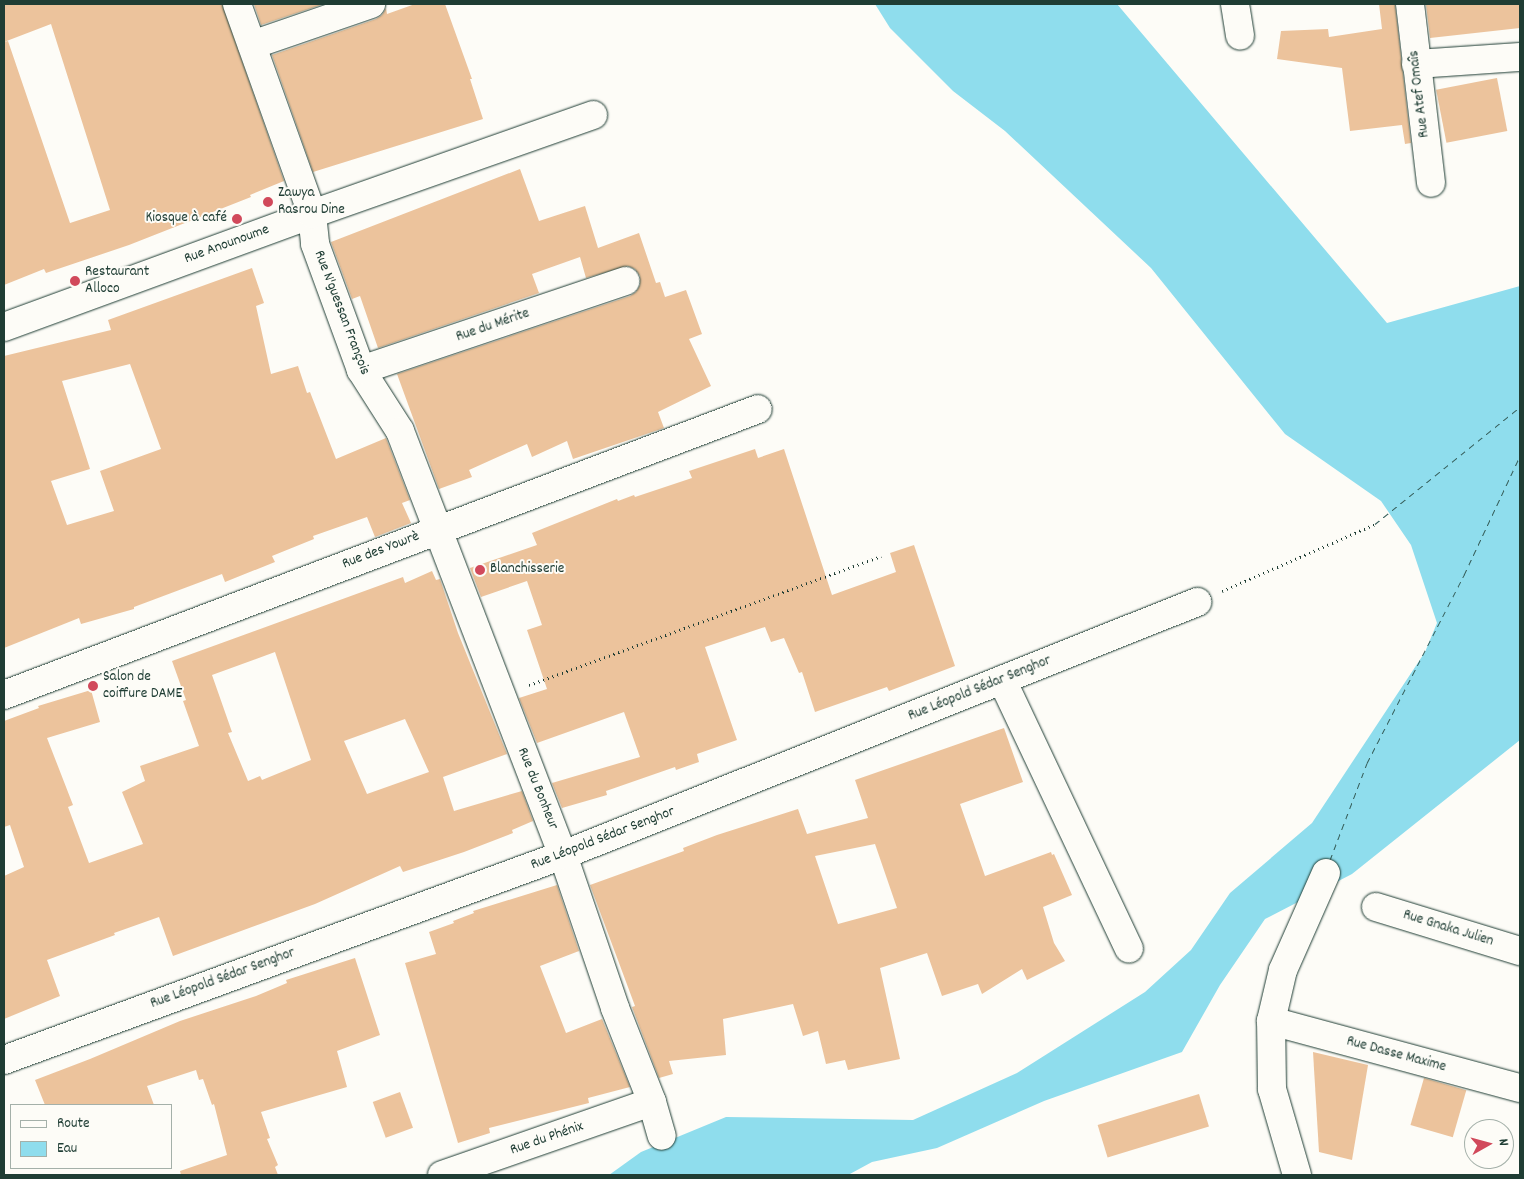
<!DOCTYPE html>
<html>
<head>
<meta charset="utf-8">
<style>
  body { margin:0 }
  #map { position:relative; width:1524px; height:1179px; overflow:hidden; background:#fdfcf7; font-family:Dekko,sans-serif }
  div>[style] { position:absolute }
  .water>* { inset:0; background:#8fdded }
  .ferry>* { height:1px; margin-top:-0.5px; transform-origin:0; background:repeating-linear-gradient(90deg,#355d59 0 6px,transparent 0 11px) }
  .building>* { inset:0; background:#ecc39c; transform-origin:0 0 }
  .path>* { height:3px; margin-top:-1.5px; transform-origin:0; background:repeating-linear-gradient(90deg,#1f3d34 0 1px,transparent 0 5px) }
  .roads { filter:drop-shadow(0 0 1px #1f3d34) drop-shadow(0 0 1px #1f3d34) }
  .street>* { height:28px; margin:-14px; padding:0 14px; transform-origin:14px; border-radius:14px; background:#fdfcf7 }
  .dots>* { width:14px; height:14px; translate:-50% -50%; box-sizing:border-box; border:2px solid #fdfcf7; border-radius:50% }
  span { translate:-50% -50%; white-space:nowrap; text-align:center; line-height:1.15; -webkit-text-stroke:4px #fdfcf7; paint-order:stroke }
  .street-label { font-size:15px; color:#1f3d34 }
  .poi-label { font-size:15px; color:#1f3d34 }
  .left { translate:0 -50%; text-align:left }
  .right { translate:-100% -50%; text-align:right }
  .frame { position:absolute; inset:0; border:5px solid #1f3d34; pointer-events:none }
  .legend { position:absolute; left:10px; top:1104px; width:162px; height:65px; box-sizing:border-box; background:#fdfcf7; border:1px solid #a4b0a9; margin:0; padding:6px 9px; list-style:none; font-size:15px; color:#1f3d34 }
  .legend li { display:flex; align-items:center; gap:10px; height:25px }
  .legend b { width:25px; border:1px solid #a4b0a9 }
  .north { position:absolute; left:1464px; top:1119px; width:50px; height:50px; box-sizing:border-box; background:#fdfcf7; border:1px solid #a4b0a9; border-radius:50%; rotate:83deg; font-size:14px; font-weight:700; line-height:20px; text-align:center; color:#1f3d34 }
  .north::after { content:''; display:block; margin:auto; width:18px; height:22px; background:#d1495b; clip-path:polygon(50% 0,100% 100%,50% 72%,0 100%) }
</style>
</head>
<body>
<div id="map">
  <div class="water">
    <i style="clip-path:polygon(875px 4px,1117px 4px,1387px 323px,1520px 286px,1520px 740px,1352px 874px,1265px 919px,1220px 985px,1182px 1052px,1044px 1101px,937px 1148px,872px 1162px,848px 1175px,609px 1175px,641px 1152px,726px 1117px,913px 1120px,1017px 1073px,1145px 992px,1191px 950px,1230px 893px,1312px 823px,1425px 652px,1437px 623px,1411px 545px,1381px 501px,1285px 434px,1151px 268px,1005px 131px,953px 91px,890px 28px)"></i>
  </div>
  <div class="ferry">
    <i style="left:1375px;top:524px;width:186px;rotate:-38.9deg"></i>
    <i style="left:1330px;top:860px;width:104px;rotate:-69.1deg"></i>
    <i style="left:1367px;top:763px;width:212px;rotate:-62.7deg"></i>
    <i style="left:1464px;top:575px;width:132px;rotate:-64.8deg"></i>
  </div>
  <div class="building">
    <i style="clip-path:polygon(evenodd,4px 4px,222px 4px,284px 181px,250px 195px,251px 197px,129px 245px,46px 273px,44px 269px,4px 285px,4px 4px,51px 24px,110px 210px,70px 223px,8px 41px,4px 42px,51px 24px)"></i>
    <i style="clip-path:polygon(254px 4px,324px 4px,261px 25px)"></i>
    <i style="clip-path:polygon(415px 4px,445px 4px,472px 79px,470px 79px,483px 119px,313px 172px,272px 55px,376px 19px,382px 15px,386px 8px,387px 14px)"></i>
    <i style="clip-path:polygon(1379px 4px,1395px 4px,1411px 143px,1405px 144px,1402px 125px,1350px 131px,1342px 68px,1277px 59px,1281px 31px,1328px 29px,1329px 37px,1382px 29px)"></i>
    <i style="clip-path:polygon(1426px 4px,1520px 4px,1520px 28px,1430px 38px)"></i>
    <i style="left:1497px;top:78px;width:54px;height:62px;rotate:79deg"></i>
    <i style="clip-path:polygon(520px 169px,539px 221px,585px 206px,598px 248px,639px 233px,656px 283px,660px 282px,665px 297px,686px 290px,702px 334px,689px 339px,711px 386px,658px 412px,664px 428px,573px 459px,567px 441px,532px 457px,527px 444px,469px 470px,472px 477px,439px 489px,397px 374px,630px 296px,636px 292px,640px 285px,640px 276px,635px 269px,628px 266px,586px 278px,580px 257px,532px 274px,539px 293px,378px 348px,360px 296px,352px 299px,331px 242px)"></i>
    <i style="clip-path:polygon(evenodd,252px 268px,264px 303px,256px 306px,271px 374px,298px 366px,307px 393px,310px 392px,336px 459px,386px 438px,410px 500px,402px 503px,411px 523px,375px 537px,367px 517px,313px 536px,314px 539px,272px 556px,275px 562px,225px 582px,222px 574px,134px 607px,134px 609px,81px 624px,79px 618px,4px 648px,4px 356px,111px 330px,108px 320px,252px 268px,130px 364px,161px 449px,100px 471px,114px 511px,67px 525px,51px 481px,90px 469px,62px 381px,130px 364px)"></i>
    <i style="clip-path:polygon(755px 449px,758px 458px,784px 449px,832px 595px,896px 572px,890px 553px,914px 545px,955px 666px,889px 691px,887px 687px,815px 712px,802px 672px,799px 673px,784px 638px,771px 642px,765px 627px,705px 647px,737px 740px,697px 754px,699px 762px,676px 770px,675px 767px,606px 791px,607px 795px,562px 808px,552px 783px,640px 757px,624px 712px,537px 743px,519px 698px,547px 689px,527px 630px,542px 625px,527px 581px,481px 597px,470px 568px,537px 545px,532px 533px,617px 499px,618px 501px,634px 495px,635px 497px,692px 478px,689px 471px)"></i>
    <i style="clip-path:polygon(evenodd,432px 571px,436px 580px,440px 579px,458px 633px,507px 754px,443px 777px,454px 811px,522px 791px,533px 821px,512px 830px,513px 833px,464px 852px,403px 872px,400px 866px,315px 904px,173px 956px,159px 917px,114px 933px,115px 935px,47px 960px,60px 996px,4px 1019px,4px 876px,24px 867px,10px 825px,4px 827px,4px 721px,39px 708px,38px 706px,91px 690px,100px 722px,47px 738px,73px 805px,68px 807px,89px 863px,143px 844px,122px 792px,145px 781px,140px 766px,199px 746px,183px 701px,186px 700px,172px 661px,403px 577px,405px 583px,432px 571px,275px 652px,311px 760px,262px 780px,260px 776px,248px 781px,228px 733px,232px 732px,212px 675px,275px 652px,432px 571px,405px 719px,429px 772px,367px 794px,344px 741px,405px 719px)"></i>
    <i style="clip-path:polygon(evenodd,1004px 728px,1023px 782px,960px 804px,985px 876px,1051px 852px,1052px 855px,1054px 854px,1072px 895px,1043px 907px,1054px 943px,1065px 961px,1027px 980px,1022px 969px,982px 994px,978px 984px,942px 996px,927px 953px,880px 968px,900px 1059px,848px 1070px,845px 1060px,826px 1064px,818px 1031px,803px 1036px,793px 1004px,723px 1019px,726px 1055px,669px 1061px,673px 1074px,659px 1078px,632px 1007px,635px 1006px,590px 885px,684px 851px,683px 848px,717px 835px,798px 809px,807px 834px,868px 818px,855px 780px,1004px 728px,875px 844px,897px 908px,838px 924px,815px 856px,875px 844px)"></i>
    <i style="clip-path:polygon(557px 885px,579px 951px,540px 966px,566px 1033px,602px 1019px,630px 1087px,588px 1098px,589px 1103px,489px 1128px,490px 1133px,458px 1143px,405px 963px,436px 954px,429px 932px,454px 923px,453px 921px,474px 913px,473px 911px)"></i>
    <i style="clip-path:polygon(355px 958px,380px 1035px,337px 1051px,347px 1087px,261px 1112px,270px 1138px,267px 1139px,278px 1165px,275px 1167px,278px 1175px,181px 1175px,180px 1171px,227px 1155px,214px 1104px,212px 1105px,203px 1079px,199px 1080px,196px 1070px,147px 1086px,154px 1105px,45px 1105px,35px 1080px,90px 1059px,180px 1021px,256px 996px,287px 983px,286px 980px)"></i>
    <i style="clip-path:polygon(1313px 1052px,1368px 1065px,1352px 1160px,1319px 1152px)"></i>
    <i style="left:1424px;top:1078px;width:44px;height:49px;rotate:16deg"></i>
    <i style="left:400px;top:1092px;width:38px;height:29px;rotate:70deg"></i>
    <i style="left:1199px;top:1094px;width:34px;height:106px;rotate:73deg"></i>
  </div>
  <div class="path">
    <i style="left:1222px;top:591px;width:167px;rotate:-23.6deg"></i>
    <i style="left:529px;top:685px;width:375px;rotate:-20.1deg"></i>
  </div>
  <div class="roads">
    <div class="street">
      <i style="left:237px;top:4px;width:223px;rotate:70.3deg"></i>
      <i style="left:312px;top:214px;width:30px;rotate:84deg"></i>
      <i style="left:315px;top:244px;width:134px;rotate:69.9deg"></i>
      <i style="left:361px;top:370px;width:72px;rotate:57.4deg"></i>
      <i style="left:400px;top:431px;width:454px;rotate:69deg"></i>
      <i style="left:563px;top:855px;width:162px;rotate:71.2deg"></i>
      <i style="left:615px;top:1008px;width:101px;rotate:68.5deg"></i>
      <i style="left:652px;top:1102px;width:35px;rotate:74deg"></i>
      <i style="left:1235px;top:4px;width:32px;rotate:81deg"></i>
      <i style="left:1410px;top:4px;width:180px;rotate:83.3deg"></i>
      <i style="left:252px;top:45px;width:126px;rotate:-19deg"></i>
      <i style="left:1416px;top:64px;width:104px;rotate:-3.9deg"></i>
      <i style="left:4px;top:327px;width:328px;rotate:-20.1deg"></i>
      <i style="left:312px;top:214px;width:298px;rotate:-19.4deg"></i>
      <i style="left:361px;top:370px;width:279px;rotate:-18.6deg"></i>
      <i style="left:1002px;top:680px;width:297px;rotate:64.7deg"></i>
      <i style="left:4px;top:695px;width:806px;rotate:-20.77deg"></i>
      <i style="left:1376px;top:907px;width:151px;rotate:17deg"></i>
      <i style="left:1271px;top:1021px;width:258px;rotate:15.1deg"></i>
      <i style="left:4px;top:1060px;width:595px;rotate:-20.14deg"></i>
      <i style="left:563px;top:855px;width:683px;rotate:-21.75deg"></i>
      <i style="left:442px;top:1175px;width:222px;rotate:-19.2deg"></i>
      <i style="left:1297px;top:1175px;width:90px;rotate:-106.2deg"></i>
      <i style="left:1272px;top:1089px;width:68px;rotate:-90.8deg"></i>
      <i style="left:1271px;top:1021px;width:52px;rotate:-76.8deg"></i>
      <i style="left:1283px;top:970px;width:106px;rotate:-66.1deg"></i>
    </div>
  </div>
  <div class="dots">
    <i style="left:268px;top:202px;background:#d1495b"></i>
    <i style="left:237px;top:219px;background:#d1495b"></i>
    <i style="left:75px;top:281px;background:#d1495b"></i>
    <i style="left:480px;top:570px;background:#d1495b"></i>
    <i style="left:93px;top:686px;background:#d1495b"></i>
  </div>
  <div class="street-label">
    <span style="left:1420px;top:94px;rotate:-97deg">Rue Atef Omaîs</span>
    <span style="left:227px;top:245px;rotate:-20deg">Rue Anounoume</span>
    <span style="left:341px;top:313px;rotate:69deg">Rue N'guessan François</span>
    <span style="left:493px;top:326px;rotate:-19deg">Rue du Mérite</span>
    <span style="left:381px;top:551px;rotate:-21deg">Rue des Yowrè</span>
    <span style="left:980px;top:689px;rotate:-22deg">Rue Léopold Sédar Senghor</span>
    <span style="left:537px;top:789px;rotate:68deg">Rue du Bonheur</span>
    <span style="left:603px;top:839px;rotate:-21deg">Rue Léopold Sédar Senghor</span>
    <span style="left:1448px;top:929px;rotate:17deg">Rue Gnaka Julien</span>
    <span style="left:223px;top:979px;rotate:-20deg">Rue Léopold Sédar Senghor</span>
    <span style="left:1396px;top:1055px;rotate:15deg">Rue Dasse Maxime</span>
    <span style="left:547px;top:1139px;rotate:-19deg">Rue du Phénix</span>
  </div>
  <div class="poi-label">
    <span class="left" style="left:278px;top:202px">Zawya<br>Rasrou Dine</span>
    <span class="right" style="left:227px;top:219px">Kiosque à café</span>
    <span class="left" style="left:85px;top:281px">Restaurant<br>Alloco</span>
    <span class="left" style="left:490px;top:570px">Blanchisserie</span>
    <span class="left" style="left:103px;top:686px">Salon de<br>coiffure DAME</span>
  </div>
  <div class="frame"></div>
  <ul class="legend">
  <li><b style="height:6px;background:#fdfcf7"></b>Route</li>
  <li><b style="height:14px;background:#8fdded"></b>Eau</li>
  </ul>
  <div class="north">N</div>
</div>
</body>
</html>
